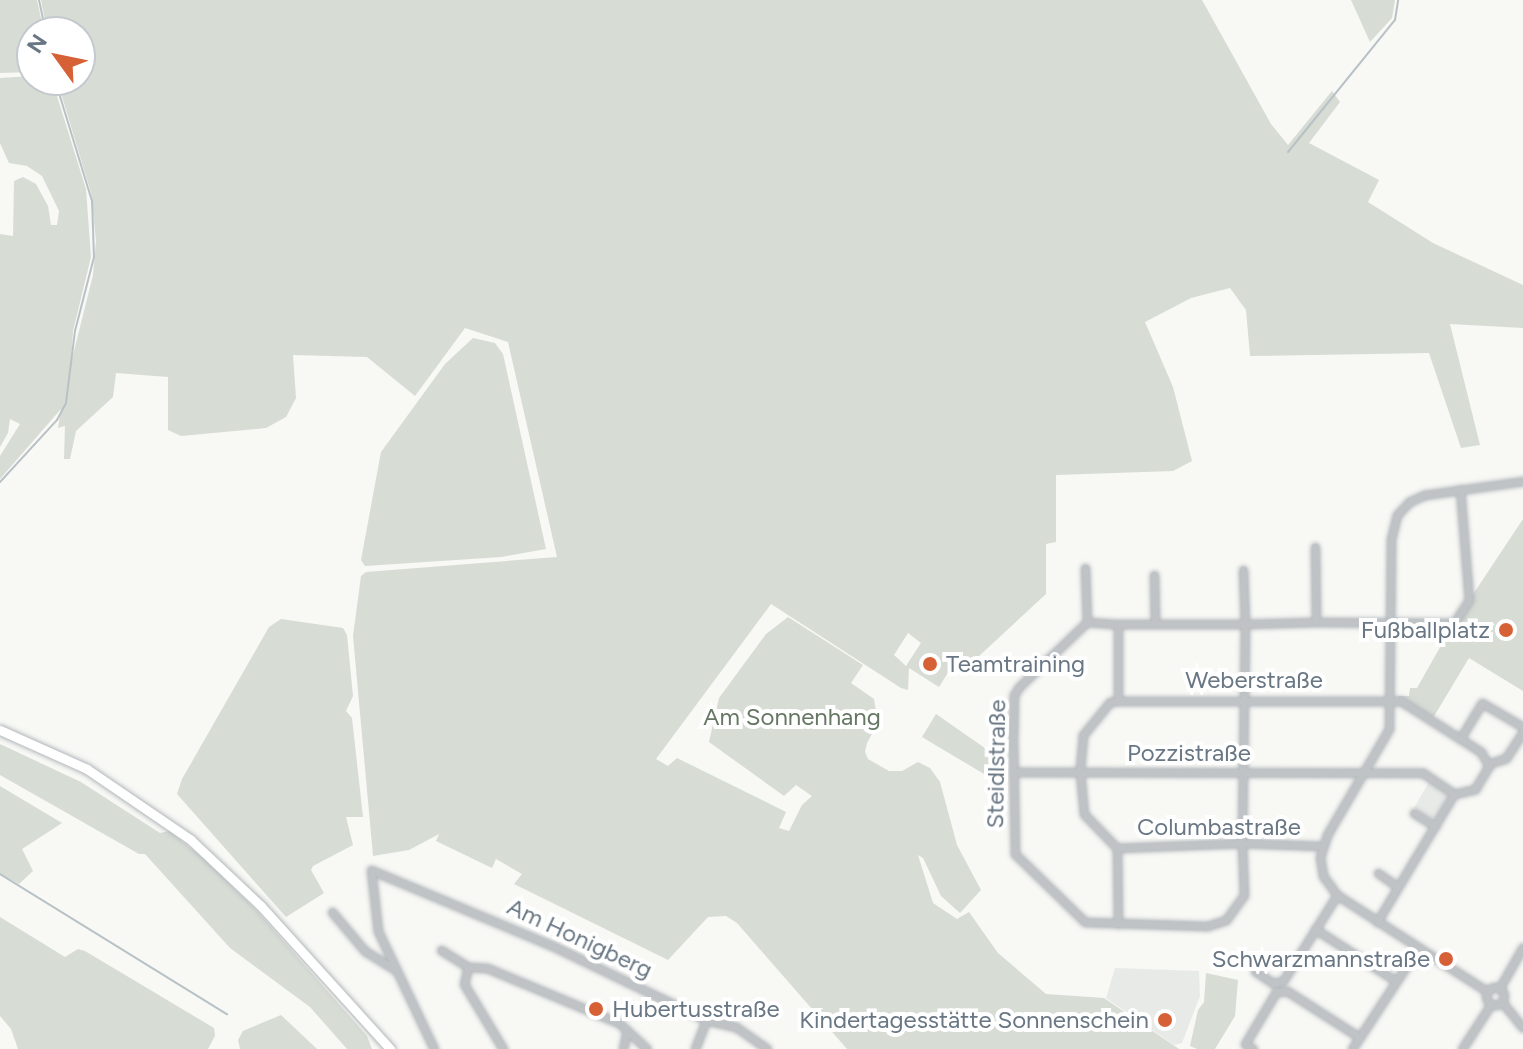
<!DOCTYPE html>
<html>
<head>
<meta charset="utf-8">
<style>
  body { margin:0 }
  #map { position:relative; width:1523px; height:1049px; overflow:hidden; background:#f8f8f5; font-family:Figtree,sans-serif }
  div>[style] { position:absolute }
  .built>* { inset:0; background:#e8eae8 }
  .green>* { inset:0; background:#d7dcd5 }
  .stream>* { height:2px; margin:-1px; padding:0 1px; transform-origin:1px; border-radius:1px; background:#b8c2c6 }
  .roads { filter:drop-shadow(0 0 2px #b2b7bb) drop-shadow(0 0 2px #b2b7bb) }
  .minor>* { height:7px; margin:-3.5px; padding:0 3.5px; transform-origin:3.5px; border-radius:3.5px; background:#bfc3c6 }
  .minor>.ring { margin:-3.5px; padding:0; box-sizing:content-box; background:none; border:7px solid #bfc3c6; border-radius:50% }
  .major>* { height:9px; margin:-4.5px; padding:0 4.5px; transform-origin:4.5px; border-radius:4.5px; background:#fff }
  .dots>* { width:22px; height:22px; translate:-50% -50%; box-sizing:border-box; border:4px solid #fff; border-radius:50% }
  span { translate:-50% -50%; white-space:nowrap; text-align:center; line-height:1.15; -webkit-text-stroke:8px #fff; paint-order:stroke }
  .poi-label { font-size:24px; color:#697784 }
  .right { translate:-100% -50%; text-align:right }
  .left { translate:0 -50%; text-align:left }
  .street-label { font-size:24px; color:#697784 }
  .park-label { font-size:24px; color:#667763 }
  .north { position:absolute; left:16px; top:16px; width:80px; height:80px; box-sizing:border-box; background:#fff; border:2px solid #c3c9ce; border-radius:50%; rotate:303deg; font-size:22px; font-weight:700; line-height:32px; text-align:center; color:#697784 }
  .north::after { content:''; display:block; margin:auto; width:28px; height:36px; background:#d76136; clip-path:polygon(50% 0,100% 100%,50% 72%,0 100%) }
</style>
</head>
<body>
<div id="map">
  <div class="built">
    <i style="clip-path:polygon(1429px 782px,1447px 793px,1448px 798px,1436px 817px,1431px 818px,1414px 808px)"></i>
    <i style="clip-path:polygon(1115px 968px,1199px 971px,1200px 996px,1182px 1043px,1174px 1045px,1106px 998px)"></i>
  </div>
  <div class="green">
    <i style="clip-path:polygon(0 0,37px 0,44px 32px,32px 32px,32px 72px,0 73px)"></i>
    <i style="clip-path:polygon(evenodd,41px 0,1202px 0,1271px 124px,1288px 145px,1332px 91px,1340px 102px,1309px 143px,1379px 180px,1368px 202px,1433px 243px,1523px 285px,1523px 328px,1450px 324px,1480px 445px,1461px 448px,1429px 353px,1250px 356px,1246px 310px,1230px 288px,1191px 298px,1145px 322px,1173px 387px,1192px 461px,1173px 471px,1056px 475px,1056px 542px,1046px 544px,1046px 594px,965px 669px,954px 663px,939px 687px,909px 668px,908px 690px,901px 688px,771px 604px,656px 759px,668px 766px,677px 758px,786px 812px,779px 828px,789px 831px,802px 805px,812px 796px,796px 785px,784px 796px,709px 742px,719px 698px,766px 634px,788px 617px,863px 665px,851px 683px,874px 699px,878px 723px,867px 743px,865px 752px,868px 759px,889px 771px,902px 771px,918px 762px,930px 768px,940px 782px,957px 845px,981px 890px,960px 913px,941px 896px,923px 858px,918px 855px,933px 903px,957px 919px,969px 912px,998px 953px,1046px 994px,1104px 998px,1179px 1049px,847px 1049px,737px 923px,726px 916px,708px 917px,668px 960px,514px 884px,522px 874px,496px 859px,492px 868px,436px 841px,439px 834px,409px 850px,373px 856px,353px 636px,361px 576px,366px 572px,557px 557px,508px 342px,465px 328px,415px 396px,367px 357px,293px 355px,296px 398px,286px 417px,266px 428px,181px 436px,168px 430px,168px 377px,116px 373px,113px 397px,76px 431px,70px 459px,64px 459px,65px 426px,58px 428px,61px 409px,0 479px,0 456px,20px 424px,10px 419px,8px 433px,0 447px,0 234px,13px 236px,14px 181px,23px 177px,36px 184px,48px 206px,51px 225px,57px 225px,59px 211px,42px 176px,27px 166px,9px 163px,0 143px,0 78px,32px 76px,32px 80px,52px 80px,86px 189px,91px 257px,73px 331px,71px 363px,93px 275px,96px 241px,91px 193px,57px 80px,80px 80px,80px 32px,47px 32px,41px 0,908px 633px,921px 643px,906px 666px,894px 655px,908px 633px)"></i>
    <i style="clip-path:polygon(1351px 0,1395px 0,1392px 18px,1370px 42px)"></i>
    <i style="clip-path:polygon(473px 338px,495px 343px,503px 354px,546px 549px,501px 557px,365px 566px,361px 560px,381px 452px,445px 364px)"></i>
    <i style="clip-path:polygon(1523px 519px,1523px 691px,1469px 658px,1433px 718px,1396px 696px,1409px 696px,1410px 688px,1417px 688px,1452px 626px)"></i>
    <i style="clip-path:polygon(281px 619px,343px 628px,347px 635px,353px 696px,346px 711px,352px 718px,363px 817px,346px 817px,353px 845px,313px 866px,311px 870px,324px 893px,286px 917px,177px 794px,182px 779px,269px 627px)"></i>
    <i style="clip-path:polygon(936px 714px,1002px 760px,1005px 769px,989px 777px,922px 737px)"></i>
    <i style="clip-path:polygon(0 744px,81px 782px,160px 833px,169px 831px,203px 858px,257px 911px,367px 1036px,372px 1049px,347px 1049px,310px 1007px,230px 948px,145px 854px,139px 854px,0 775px)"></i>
    <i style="clip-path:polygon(0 786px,62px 823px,22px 849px,33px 871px,19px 884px,0 874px)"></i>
    <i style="clip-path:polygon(0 917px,65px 957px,78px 949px,85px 951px,214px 1028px,215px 1036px,208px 1049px,18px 1049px,11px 1029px,0 1016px)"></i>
    <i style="clip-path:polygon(1206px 973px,1238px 980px,1235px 1016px,1215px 1049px,1197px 1049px,1190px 1046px,1198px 1010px,1204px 1002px)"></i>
    <i style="clip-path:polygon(281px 1015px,317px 1049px,240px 1049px,238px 1040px,243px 1031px)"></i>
  </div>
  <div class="stream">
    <i style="left:39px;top:0;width:33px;rotate:78deg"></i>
    <i style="left:1288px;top:152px;width:170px;rotate:-51deg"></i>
    <i style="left:1395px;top:20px;width:20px;rotate:-81deg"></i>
    <i style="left:0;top:482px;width:84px;rotate:-47.4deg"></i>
    <i style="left:57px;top:420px;width:19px;rotate:-62deg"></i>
    <i style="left:66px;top:403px;width:73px;rotate:-82.9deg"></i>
    <i style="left:75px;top:331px;width:76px;rotate:-75.6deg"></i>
    <i style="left:94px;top:257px;width:56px;rotate:-92deg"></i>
    <i style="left:92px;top:201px;width:127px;rotate:-107deg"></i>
    <i style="left:0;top:874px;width:267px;rotate:31.7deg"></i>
  </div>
  <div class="roads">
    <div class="minor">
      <i style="left:1315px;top:547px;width:75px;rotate:89.2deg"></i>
      <i style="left:1085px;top:568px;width:54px;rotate:87.9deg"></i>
      <i style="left:1243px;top:570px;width:54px;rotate:87.9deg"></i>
      <i style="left:1245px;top:624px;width:219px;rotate:90.8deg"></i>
      <i style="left:1242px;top:843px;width:52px;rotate:87.8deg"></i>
      <i style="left:1244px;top:895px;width:31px;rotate:126deg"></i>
      <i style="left:1226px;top:920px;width:20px;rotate:162deg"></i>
      <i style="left:1207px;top:926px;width:122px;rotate:-178.1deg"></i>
      <i style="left:1085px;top:922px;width:98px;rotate:-135.8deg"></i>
      <i style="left:1015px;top:854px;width:113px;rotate:-91deg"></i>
      <i style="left:1013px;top:741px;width:46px;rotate:-88.8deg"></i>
      <i style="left:1014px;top:695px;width:9px;rotate:-58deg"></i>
      <i style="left:1019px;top:687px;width:94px;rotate:-43.7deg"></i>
      <i style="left:1087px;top:622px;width:31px;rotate:4deg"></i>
      <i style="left:1118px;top:624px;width:127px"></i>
      <i style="left:1245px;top:624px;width:71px;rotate:-1.6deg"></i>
      <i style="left:1316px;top:622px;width:138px;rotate:0.4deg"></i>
      <i style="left:1454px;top:623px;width:27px;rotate:-57deg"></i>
      <i style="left:1469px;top:600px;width:111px;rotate:-94.6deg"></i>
      <i style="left:1154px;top:575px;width:48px;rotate:88.8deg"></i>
      <i style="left:1118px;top:624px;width:77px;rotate:90deg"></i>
      <i style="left:1118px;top:701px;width:8px;rotate:173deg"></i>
      <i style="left:1110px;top:702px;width:43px;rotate:129.3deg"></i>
      <i style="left:1083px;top:735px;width:37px;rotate:95deg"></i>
      <i style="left:1080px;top:772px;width:42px;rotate:84.6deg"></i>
      <i style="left:1084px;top:814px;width:47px;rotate:45.9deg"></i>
      <i style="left:1117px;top:848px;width:76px;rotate:89.2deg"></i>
      <i style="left:1460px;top:739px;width:42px;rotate:-58.6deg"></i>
      <i style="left:1482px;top:703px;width:48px;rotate:30.3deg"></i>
      <i style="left:1488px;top:764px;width:19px;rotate:-18deg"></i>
      <i style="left:1506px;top:758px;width:31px;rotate:-57deg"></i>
      <i style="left:1013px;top:772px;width:410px;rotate:0.1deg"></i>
      <i style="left:1423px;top:773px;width:37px;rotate:34deg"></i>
      <i style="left:1454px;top:794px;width:22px;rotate:-13deg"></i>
      <i style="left:1475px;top:789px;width:27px;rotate:-59deg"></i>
      <i style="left:1489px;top:766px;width:16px;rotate:-120deg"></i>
      <i style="left:1481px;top:752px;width:95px;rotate:-147.5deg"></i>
      <i style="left:1401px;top:701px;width:283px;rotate:180deg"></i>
      <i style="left:1414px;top:813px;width:25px;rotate:32deg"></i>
      <i style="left:1117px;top:848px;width:125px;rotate:-2.3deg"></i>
      <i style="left:1242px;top:843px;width:79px;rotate:2.2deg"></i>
      <i style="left:1378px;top:873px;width:24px;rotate:35deg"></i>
      <i style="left:332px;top:912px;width:51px;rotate:49.8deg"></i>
      <i style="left:365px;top:951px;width:36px;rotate:32deg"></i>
      <i style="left:1377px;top:922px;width:149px;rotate:-59deg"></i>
      <i style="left:1315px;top:929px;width:96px;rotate:32.7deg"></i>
      <i style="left:441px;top:950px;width:32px;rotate:32deg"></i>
      <i style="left:468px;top:967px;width:19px;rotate:3deg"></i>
      <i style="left:487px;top:968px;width:143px;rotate:22.6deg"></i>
      <i style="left:619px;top:1023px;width:38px;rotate:43deg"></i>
      <i style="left:468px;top:967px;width:17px;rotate:103deg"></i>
      <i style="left:464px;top:984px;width:76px;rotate:59deg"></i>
      <i style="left:1255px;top:971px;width:22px;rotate:34deg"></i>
      <i style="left:1273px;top:983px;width:10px;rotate:-11deg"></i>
      <i style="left:1283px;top:981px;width:102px;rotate:-57.9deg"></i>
      <i class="ring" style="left:1486px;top:987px;width:11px;height:11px"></i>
      <i style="left:1499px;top:989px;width:48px;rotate:-60.3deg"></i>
      <i style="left:1488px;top:992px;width:179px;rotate:-147.3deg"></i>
      <i style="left:1337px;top:895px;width:24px;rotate:-126deg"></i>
      <i style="left:1323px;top:876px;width:19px;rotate:-99deg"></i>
      <i style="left:1320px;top:857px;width:23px;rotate:-72deg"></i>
      <i style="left:1327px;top:835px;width:123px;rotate:-59.7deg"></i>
      <i style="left:1389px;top:729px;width:190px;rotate:-89.4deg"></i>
      <i style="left:1391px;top:539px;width:25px;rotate:-76deg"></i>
      <i style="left:1397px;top:515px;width:18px;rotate:-47deg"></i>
      <i style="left:1409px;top:502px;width:17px;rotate:-25deg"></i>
      <i style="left:1424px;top:495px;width:100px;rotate:-8deg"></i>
      <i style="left:1502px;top:1002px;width:33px;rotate:51deg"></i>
      <i style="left:434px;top:1049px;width:131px;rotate:-115.4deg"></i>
      <i style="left:378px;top:931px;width:61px;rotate:-96.5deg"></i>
      <i style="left:371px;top:870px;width:199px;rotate:22.7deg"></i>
      <i style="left:555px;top:947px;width:168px;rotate:25.8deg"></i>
      <i style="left:706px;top:1020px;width:31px;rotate:13deg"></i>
      <i style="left:736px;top:1027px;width:38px;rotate:35deg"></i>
      <i style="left:623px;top:1049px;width:19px;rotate:-78deg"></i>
      <i style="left:695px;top:1049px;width:31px;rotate:-69deg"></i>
      <i style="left:1253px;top:1049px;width:9px;rotate:-148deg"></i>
      <i style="left:1245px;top:1044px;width:61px;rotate:-59.2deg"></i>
      <i style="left:1276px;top:992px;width:11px;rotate:-5deg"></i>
      <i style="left:1287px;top:991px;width:85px;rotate:32.6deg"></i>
      <i style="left:1352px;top:1049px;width:121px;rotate:-56.8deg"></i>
      <i style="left:1462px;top:1049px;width:54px;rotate:-57.2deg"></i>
    </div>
    <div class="major">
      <i style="left:0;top:730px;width:95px;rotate:24.1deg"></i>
      <i style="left:87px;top:769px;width:126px;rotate:34.3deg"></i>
      <i style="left:191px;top:840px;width:96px;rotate:43.3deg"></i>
      <i style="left:261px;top:906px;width:193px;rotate:47.9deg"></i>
    </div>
  </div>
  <div class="dots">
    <i style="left:1506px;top:630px;background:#d76136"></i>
    <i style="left:930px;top:664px;background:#d76136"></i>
    <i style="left:1446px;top:959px;background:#d76136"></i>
    <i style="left:596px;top:1009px;background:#d76136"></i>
    <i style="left:1165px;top:1020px;background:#d76136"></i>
  </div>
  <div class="poi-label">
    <span class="right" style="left:1490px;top:630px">Fußballplatz</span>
    <span class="left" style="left:946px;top:664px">Teamtraining</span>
    <span class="right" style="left:1430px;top:959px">Schwarzmannstraße</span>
    <span class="left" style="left:612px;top:1009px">Hubertusstraße</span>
    <span class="right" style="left:1149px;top:1020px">Kindertagesstätte Sonnenschein</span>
  </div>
  <div class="street-label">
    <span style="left:1254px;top:680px">Weberstraße</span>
    <span style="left:1189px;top:753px">Pozzistraße</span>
    <span style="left:996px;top:764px;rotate:-89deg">Steidlstraße</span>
    <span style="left:1219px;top:827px">Columbastraße</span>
    <span style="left:580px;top:938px;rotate:25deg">Am Honigberg</span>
  </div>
  <div class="park-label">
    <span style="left:792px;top:717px">Am Sonnenhang</span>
  </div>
  <div class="north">N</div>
</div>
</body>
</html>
